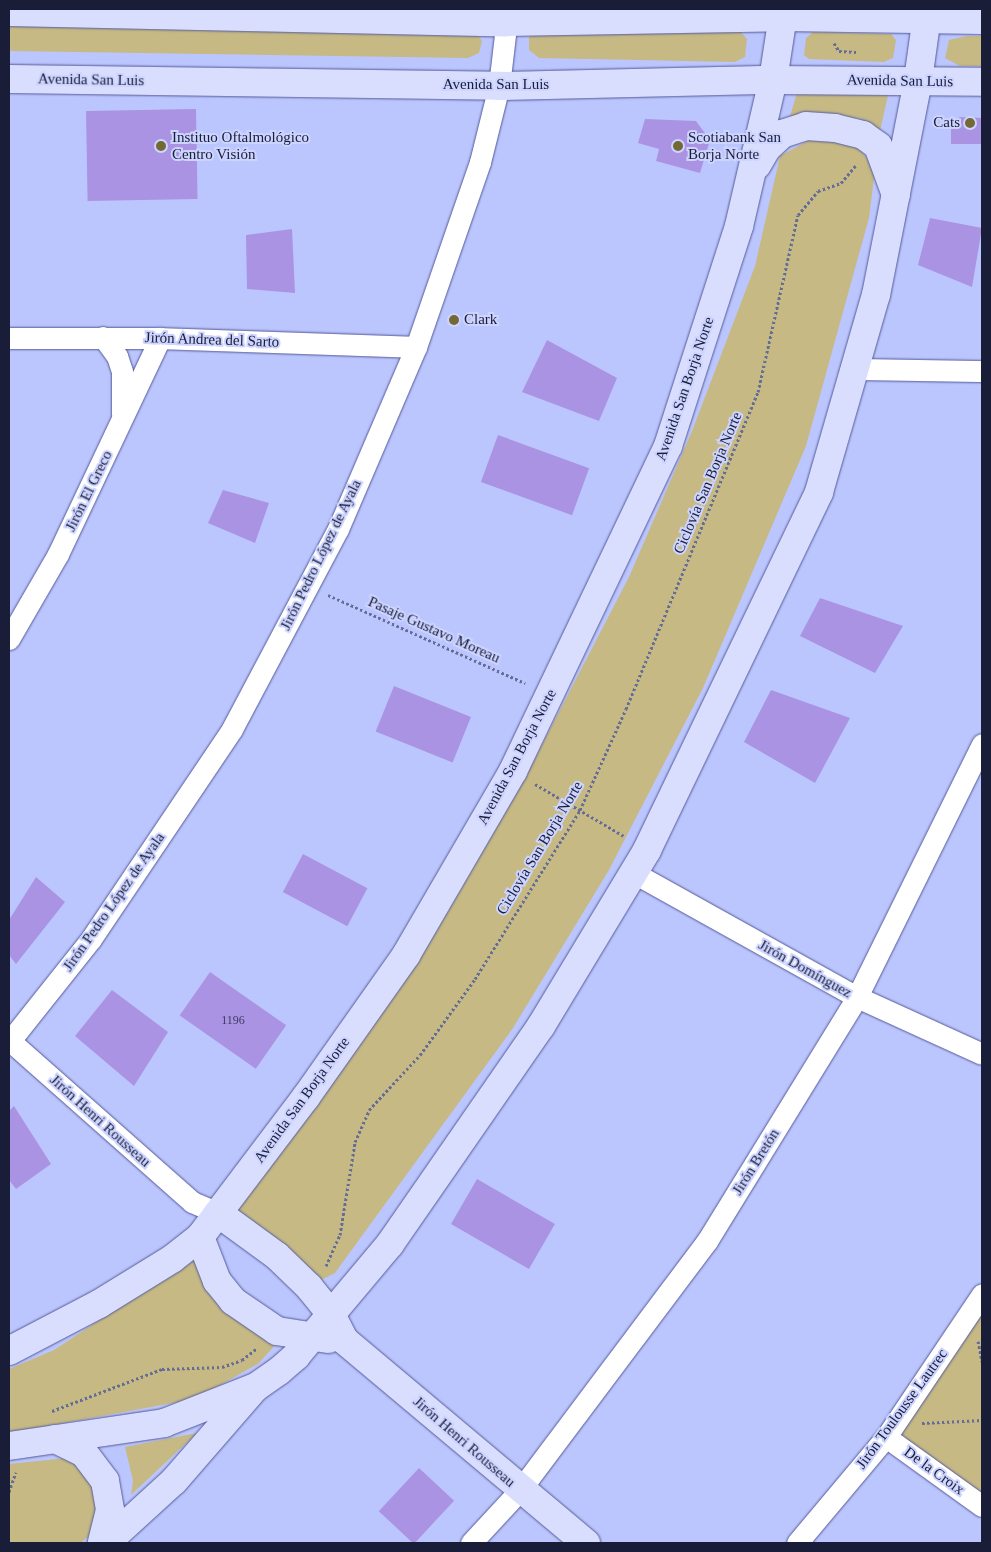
<!DOCTYPE html>
<html>
<head>
<meta charset="utf-8">
<style>
  body { margin:0 }
  #map { position:relative; width:991px; height:1552px; overflow:hidden; background:#bcc6fe; font-family:"Times New Roman",serif }
  div>[style] { position:absolute }
  .green>* { inset:0; background:#c6b984 }
  .building>* { inset:0; background:#aa93e3; transform-origin:0 0 }
  .path>* { height:3px; margin-top:-1.5px; transform-origin:0; background:repeating-linear-gradient(90deg,#666d95 0 2.5px,transparent 0 5px) }
  .roads { filter:drop-shadow(0 0 1px #545b99) drop-shadow(0 0 1px #545b99) }
  .street>* { height:21px; margin:-10.5px; padding:0 10.5px; transform-origin:10.5px; border-radius:10.5px; background:#fff }
  .secondary>* { height:28px; margin:-14px; padding:0 14px; transform-origin:14px; border-radius:14px; background:#dadefe }
  .dots>* { width:14px; height:14px; translate:-50% -50%; box-sizing:border-box; border:2px solid #ccd4ff; border-radius:50% }
  span { translate:-50% -50%; white-space:nowrap; text-align:center; line-height:1.15; -webkit-text-stroke:4px #ccd4ff; paint-order:stroke }
  .number-label { font-size:12px; color:#3e3a62 }
  .number-label span { -webkit-text-stroke-width:0 }
  .street-label { font-size:15px; color:#1a1d37 }
  .poi-label { font-size:15px; color:#1a1d37 }
  .right { translate:-100% -50%; text-align:right }
  .left { translate:0 -50%; text-align:left }
  .frame { position:absolute; inset:0; border:10px solid #1a1d37; pointer-events:none }
</style>
</head>
<body>
<div id="map">
  <div class="green">
    <i style="clip-path:polygon(9px 23px,474px 30px,482px 41px,479px 53px,468px 58px,9px 51px)"></i>
    <i style="clip-path:polygon(546px 28px,739px 30px,747px 39px,745px 57px,735px 62px,539px 58px,529px 50px,529px 37px)"></i>
    <i style="clip-path:polygon(813px 32px,891px 34px,896px 40px,893px 58px,884px 62px,809px 59px,804px 55px,806px 38px)"></i>
    <i style="clip-path:polygon(967px 36px,982px 36px,982px 66px,960px 66px,945px 58px,949px 40px)"></i>
    <i style="clip-path:polygon(798px 89px,888px 95px,880px 131px,859px 118px,824px 116px,789px 120px)"></i>
    <i style="clip-path:polygon(813px 138px,857px 145px,875px 170px,869px 218px,806px 446px,703px 688px,609px 870px,513px 1028px,335px 1273px,317px 1282px,234px 1210px,432px 939px,520px 787px,629px 577px,692px 431px,755px 266px,780px 156px)"></i>
    <i style="clip-path:polygon(197px 1256px,287px 1332px,258px 1364px,195px 1399px,9px 1433px,9px 1369px,54px 1350px)"></i>
    <i style="clip-path:polygon(972px 1312px,982px 1315px,982px 1506px,886px 1437px)"></i>
    <i style="clip-path:polygon(197px 1433px,131px 1495px,133px 1481px,125px 1447px)"></i>
    <i style="clip-path:polygon(66px 1458px,94px 1481px,98px 1505px,92px 1534px,80px 1543px,9px 1543px,9px 1464px)"></i>
  </div>
  <div class="building">
    <i style="left:196px;top:109px;width:90px;height:110px;rotate:89deg"></i>
    <i style="clip-path:polygon(960px 117px,982px 118px,982px 144px,951px 144px,951px 123px)"></i>
    <i style="clip-path:polygon(645px 119px,696px 121px,710px 140px,700px 173px,656px 161px,659px 149px,638px 143px)"></i>
    <i style="clip-path:polygon(930px 218px,982px 228px,972px 287px,918px 265px)"></i>
    <i style="clip-path:polygon(292px 229px,295px 293px,247px 289px,246px 235px)"></i>
    <i style="clip-path:polygon(547px 340px,617px 378px,599px 421px,522px 392px)"></i>
    <i style="left:498px;top:435px;width:97px;height:50px;rotate:20deg"></i>
    <i style="clip-path:polygon(223px 490px,269px 503px,255px 543px,208px 523px)"></i>
    <i style="clip-path:polygon(820px 598px,903px 626px,875px 673px,800px 636px)"></i>
    <i style="left:394px;top:686px;width:83px;height:49px;rotate:22deg"></i>
    <i style="clip-path:polygon(771px 690px,850px 718px,815px 783px,744px 742px)"></i>
    <i style="left:303px;top:854px;width:73px;height:43px;rotate:28deg"></i>
    <i style="clip-path:polygon(36px 877px,65px 902px,16px 964px,9px 955px,9px 920px)"></i>
    <i style="left:210px;top:972px;width:93px;height:53px;rotate:35deg"></i>
    <i style="clip-path:polygon(112px 990px,168px 1032px,134px 1086px,75px 1036px)"></i>
    <i style="clip-path:polygon(14px 1106px,51px 1164px,16px 1189px,9px 1180px,9px 1111px)"></i>
    <i style="left:477px;top:1179px;width:90px;height:52px;rotate:30deg"></i>
    <i style="left:419px;top:1468px;width:48px;height:59px;rotate:43deg"></i>
  </div>
  <div class="path">
    <i style="left:834px;top:43px;width:9px;rotate:58deg"></i>
    <i style="left:839px;top:51px;width:17px;rotate:3deg"></i>
    <i style="left:328px;top:595px;width:216px;rotate:24.1deg"></i>
    <i style="left:535px;top:784px;width:103px;rotate:30.3deg"></i>
    <i style="left:326px;top:1266px;width:34px;rotate:-66deg"></i>
    <i style="left:340px;top:1235px;width:94px;rotate:-80.8deg"></i>
    <i style="left:355px;top:1142px;width:35px;rotate:-66deg"></i>
    <i style="left:369px;top:1110px;width:75px;rotate:-47.2deg"></i>
    <i style="left:420px;top:1055px;width:94px;rotate:-54.1deg"></i>
    <i style="left:475px;top:979px;width:199px;rotate:-58.1deg"></i>
    <i style="left:580px;top:810px;width:111px;rotate:-65.5deg"></i>
    <i style="left:626px;top:709px;width:343px;rotate:-67.4deg"></i>
    <i style="left:758px;top:392px;width:181px;rotate:-77.3deg"></i>
    <i style="left:798px;top:215px;width:31px;rotate:-50deg"></i>
    <i style="left:818px;top:191px;width:24px;rotate:-19deg"></i>
    <i style="left:841px;top:183px;width:23px;rotate:-50deg"></i>
    <i style="left:978px;top:1341px;width:21px;rotate:79deg"></i>
    <i style="left:52px;top:1411px;width:118px;rotate:-20.9deg"></i>
    <i style="left:162px;top:1369px;width:60px;rotate:-1.9deg"></i>
    <i style="left:222px;top:1367px;width:21px;rotate:-19deg"></i>
    <i style="left:242px;top:1360px;width:18px;rotate:-38deg"></i>
    <i style="left:922px;top:1423px;width:60px;rotate:-2.9deg"></i>
    <i style="left:9px;top:1492px;width:21px;rotate:-71deg"></i>
  </div>
  <div class="roads">
    <div class="street">
      <i style="left:103px;top:337px;width:24px;rotate:54deg"></i>
      <i style="left:117px;top:356px;width:16px;rotate:72deg"></i>
      <i style="left:122px;top:371px;width:43px;rotate:90deg"></i>
      <i style="left:9px;top:338px;width:151px"></i>
      <i style="left:160px;top:338px;width:256px;rotate:2deg"></i>
      <i style="left:854px;top:369px;width:128px;rotate:0.9deg"></i>
      <i style="left:9px;top:639px;width:98px;rotate:-60deg"></i>
      <i style="left:58px;top:554px;width:239px;rotate:-64.7deg"></i>
      <i style="left:634px;top:873px;width:255px;rotate:29.1deg"></i>
      <i style="left:857px;top:997px;width:137px;rotate:24.5deg"></i>
      <i style="left:9px;top:1040px;width:244px;rotate:41.5deg"></i>
      <i style="left:192px;top:1202px;width:28px;rotate:23deg"></i>
      <i style="left:9px;top:1042px;width:132px;rotate:-51.5deg"></i>
      <i style="left:91px;top:939px;width:253px;rotate:-56.1deg"></i>
      <i style="left:232px;top:729px;width:226px;rotate:-62.1deg"></i>
      <i style="left:338px;top:529px;width:198px;rotate:-66.8deg"></i>
      <i style="left:416px;top:347px;width:196px;rotate:-70.9deg"></i>
      <i style="left:480px;top:162px;width:78px;rotate:-76deg"></i>
      <i style="left:499px;top:86px;width:78px;rotate:-83.3deg"></i>
      <i style="left:886px;top:1437px;width:118px;rotate:35.7deg"></i>
      <i style="left:471px;top:1543px;width:72px;rotate:-47.2deg"></i>
      <i style="left:520px;top:1490px;width:311px;rotate:-53.1deg"></i>
      <i style="left:707px;top:1241px;width:286px;rotate:-58.4deg"></i>
      <i style="left:857px;top:997px;width:282px;rotate:-63.7deg"></i>
      <i style="left:797px;top:1543px;width:138px;rotate:-50deg"></i>
      <i style="left:886px;top:1437px;width:172px;rotate:-56.1deg"></i>
    </div>
    <div class="secondary">
      <i style="left:9px;top:12px;width:497px;rotate:1.2deg"></i>
      <i style="left:506px;top:22px;width:277px;rotate:-1deg"></i>
      <i style="left:783px;top:17px;width:199px;rotate:0.9deg"></i>
      <i style="left:9px;top:79px;width:490px;rotate:0.8deg"></i>
      <i style="left:499px;top:86px;width:274px;rotate:-1.3deg"></i>
      <i style="left:773px;top:80px;width:209px;rotate:0.5deg"></i>
      <i style="left:757px;top:165px;width:20px;rotate:-60deg"></i>
      <i style="left:767px;top:148px;width:21px;rotate:-43deg"></i>
      <i style="left:782px;top:134px;width:25px;rotate:-18deg"></i>
      <i style="left:806px;top:126px;width:29px;rotate:4deg"></i>
      <i style="left:835px;top:128px;width:29px;rotate:14deg"></i>
      <i style="left:863px;top:135px;width:19px;rotate:36deg"></i>
      <i style="left:878px;top:146px;width:52px;rotate:69.8deg"></i>
      <i style="left:218px;top:1213px;width:73px;rotate:36.1deg"></i>
      <i style="left:277px;top:1256px;width:45px;rotate:44.1deg"></i>
      <i style="left:309px;top:1287px;width:35px;rotate:51deg"></i>
      <i style="left:331px;top:1314px;width:29px;rotate:63deg"></i>
      <i style="left:344px;top:1340px;width:316px;rotate:40deg"></i>
      <i style="left:200px;top:1237px;width:47px;rotate:68.9deg"></i>
      <i style="left:217px;top:1281px;width:26px;rotate:51deg"></i>
      <i style="left:233px;top:1301px;width:53px;rotate:34.3deg"></i>
      <i style="left:277px;top:1331px;width:52px;rotate:8.9deg"></i>
      <i style="left:9px;top:1351px;width:102px;rotate:-27.6deg"></i>
      <i style="left:99px;top:1304px;width:86px;rotate:-31.7deg"></i>
      <i style="left:172px;top:1259px;width:36px;rotate:-38deg"></i>
      <i style="left:200px;top:1237px;width:176px;rotate:-52.9deg"></i>
      <i style="left:306px;top:1097px;width:174px;rotate:-54.8deg"></i>
      <i style="left:406px;top:955px;width:213px;rotate:-59.8deg"></i>
      <i style="left:513px;top:771px;width:360px;rotate:-64.5deg"></i>
      <i style="left:668px;top:446px;width:231px;rotate:-72.1deg"></i>
      <i style="left:739px;top:226px;width:150px;rotate:-76.9deg"></i>
      <i style="left:773px;top:80px;width:72px;rotate:-81.2deg"></i>
      <i style="left:55px;top:1439px;width:32px;rotate:26deg"></i>
      <i style="left:84px;top:1453px;width:35px;rotate:53deg"></i>
      <i style="left:105px;top:1481px;width:29px;rotate:80deg"></i>
      <i style="left:110px;top:1510px;width:34px;rotate:104deg"></i>
      <i style="left:9px;top:1446px;width:157px;rotate:-8.4deg"></i>
      <i style="left:164px;top:1423px;width:99px;rotate:-21.4deg"></i>
      <i style="left:256px;top:1387px;width:28px;rotate:-35deg"></i>
      <i style="left:279px;top:1371px;width:23px;rotate:-41deg"></i>
      <i style="left:296px;top:1356px;width:146px;rotate:-50deg"></i>
      <i style="left:390px;top:1244px;width:265px;rotate:-55.3deg"></i>
      <i style="left:541px;top:1026px;width:205px;rotate:-58.9deg"></i>
      <i style="left:647px;top:850px;width:397px;rotate:-64.3deg"></i>
      <i style="left:819px;top:492px;width:205px;rotate:-73.9deg"></i>
      <i style="left:876px;top:295px;width:219px;rotate:-78.9deg"></i>
      <i style="left:918px;top:80px;width:72px;rotate:-82deg"></i>
      <i style="left:106px;top:1543px;width:92px;rotate:-42.4deg"></i>
      <i style="left:174px;top:1481px;width:121px;rotate:-49deg"></i>
    </div>
  </div>
  <div class="dots">
    <i style="left:970px;top:123px;background:#746835"></i>
    <i style="left:161px;top:146px;background:#746835"></i>
    <i style="left:678px;top:146px;background:#746835"></i>
    <i style="left:454px;top:320px;background:#746835"></i>
  </div>
  <div class="number-label">
    <span style="left:233px;top:1021px">1196</span>
  </div>
  <div class="street-label">
    <span style="left:91px;top:80px;rotate:1deg">Avenida San Luis</span>
    <span style="left:900px;top:81px;rotate:1deg">Avenida San Luis</span>
    <span style="left:496px;top:85px">Avenida San Luis</span>
    <span style="left:212px;top:340px;rotate:2deg">Jirón Andrea del Sarto</span>
    <span style="left:685px;top:389px;rotate:-71deg">Avenida San Borja Norte</span>
    <span style="left:708px;top:483px;rotate:-67deg">Ciclovía San Borja Norte</span>
    <span style="left:89px;top:491px;rotate:-64deg">Jirón El Greco</span>
    <span style="left:321px;top:555px;rotate:-64deg">Jirón Pedro López de Ayala</span>
    <span style="left:434px;top:630px;rotate:24deg">Pasaje Gustavo Moreau</span>
    <span style="left:517px;top:757px;rotate:-62deg">Avenida San Borja Norte</span>
    <span style="left:540px;top:848px;rotate:-59deg">Ciclovía San Borja Norte</span>
    <span style="left:114px;top:902px;rotate:-55deg">Jirón Pedro López de Ayala</span>
    <span style="left:805px;top:969px;rotate:29deg">Jirón Domínguez</span>
    <span style="left:302px;top:1100px;rotate:-54deg">Avenida San Borja Norte</span>
    <span style="left:100px;top:1121px;rotate:42deg">Jirón Henri Rousseau</span>
    <span style="left:756px;top:1162px;rotate:-58deg">Jirón Bretón</span>
    <span style="left:902px;top:1409px;rotate:-54deg">Jirón Toulousse Lautrec</span>
    <span style="left:464px;top:1442px;rotate:41deg">Jirón Henri Rousseau</span>
    <span style="left:934px;top:1471px;rotate:36deg">De la Croix</span>
  </div>
  <div class="poi-label">
    <span class="right" style="left:960px;top:123px">Cats</span>
    <span class="left" style="left:172px;top:146px">Instituo Oftalmológico<br>Centro Visión</span>
    <span class="left" style="left:688px;top:146px">Scotiabank San<br>Borja Norte</span>
    <span class="left" style="left:464px;top:320px">Clark</span>
  </div>
  <div class="frame"></div>
</div>
</body>
</html>
